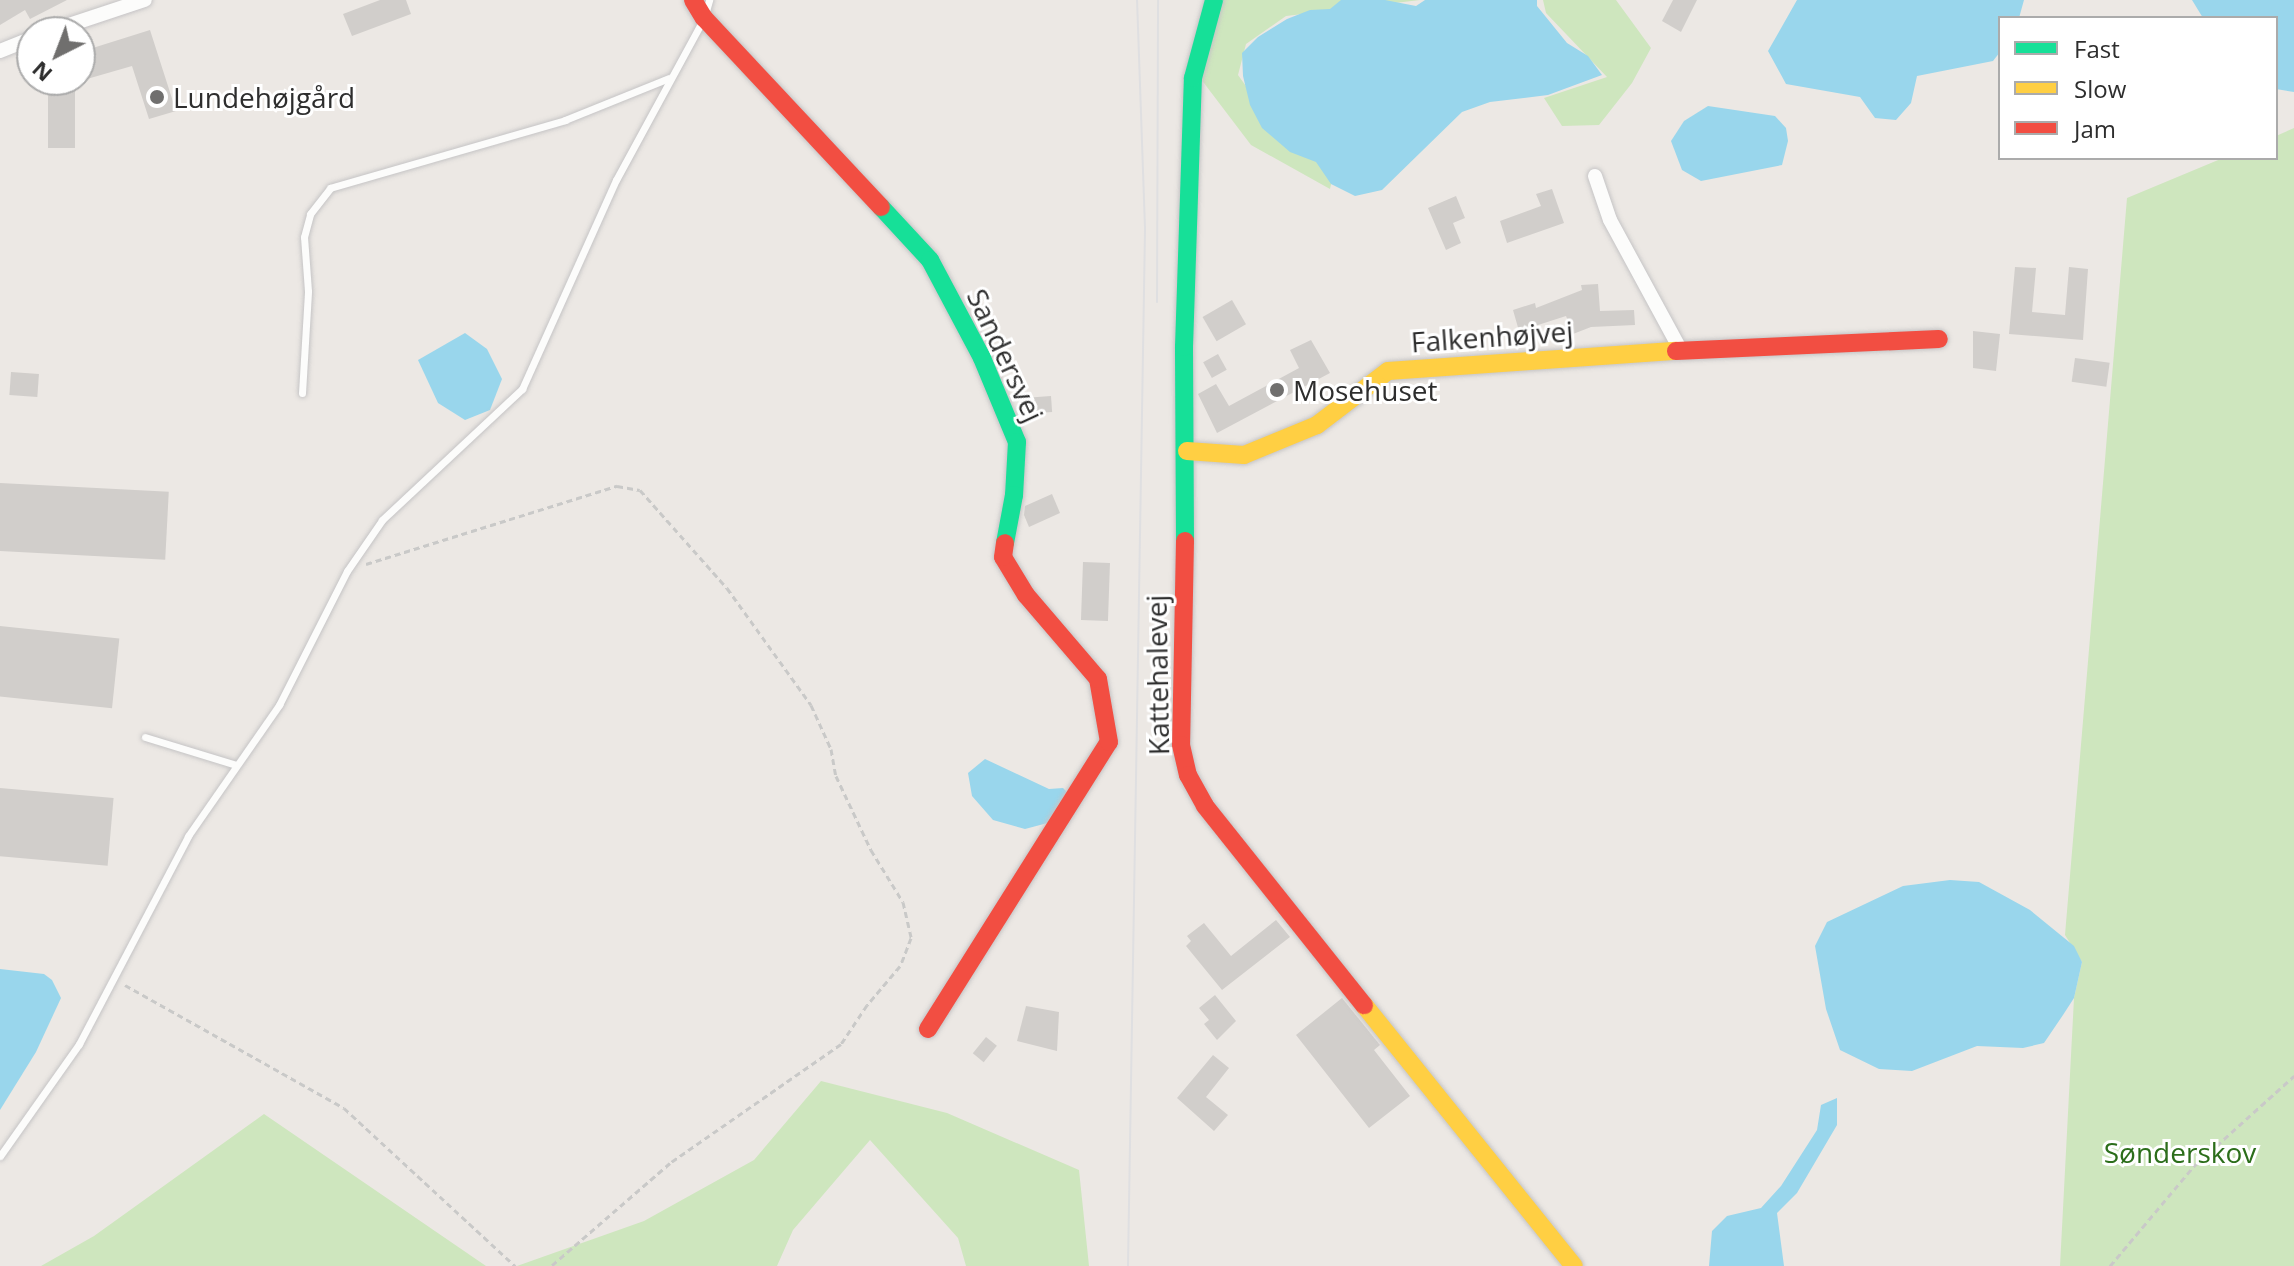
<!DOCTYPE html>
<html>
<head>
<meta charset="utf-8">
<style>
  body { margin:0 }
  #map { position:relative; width:2294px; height:1266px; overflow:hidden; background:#ece8e4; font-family:"Open Sans",sans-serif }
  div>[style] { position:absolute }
  .green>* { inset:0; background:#cee6be }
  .water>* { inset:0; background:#99d6ec }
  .building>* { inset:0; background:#d1cecb; transform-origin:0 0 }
  .path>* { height:3px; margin-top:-1.5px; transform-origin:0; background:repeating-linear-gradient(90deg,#c9c9c8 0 6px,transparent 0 10px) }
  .roads { filter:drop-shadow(0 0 2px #c5c4c5) drop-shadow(0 0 2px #c5c4c5) }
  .lane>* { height:7px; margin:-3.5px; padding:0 3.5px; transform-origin:3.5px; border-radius:3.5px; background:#fcfcfb }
  .street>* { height:14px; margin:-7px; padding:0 7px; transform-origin:7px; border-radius:7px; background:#fcfcfb }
  .fast>* { height:18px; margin:-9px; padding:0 9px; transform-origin:9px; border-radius:9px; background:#16e098 }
  .slow>* { height:18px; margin:-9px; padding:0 9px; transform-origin:9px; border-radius:9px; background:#ffcf43 }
  .jam>* { height:18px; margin:-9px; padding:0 9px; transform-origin:9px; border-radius:9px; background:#f24e42 }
  .tram>* { height:2px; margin:-1px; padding:0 1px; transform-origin:1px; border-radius:1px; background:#dfdfe1 }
  .dots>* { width:22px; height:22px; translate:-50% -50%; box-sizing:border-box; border:4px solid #fff; border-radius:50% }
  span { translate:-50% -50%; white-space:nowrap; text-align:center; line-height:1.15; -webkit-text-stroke:6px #fff; paint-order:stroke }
  .poi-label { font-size:28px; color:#2e2e2e }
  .left { translate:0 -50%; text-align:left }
  .street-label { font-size:28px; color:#2e2e2e }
  .park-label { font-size:28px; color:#2c6e1b }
  .legend { position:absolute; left:1998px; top:16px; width:280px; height:144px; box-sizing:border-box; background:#fff; border:2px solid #ababab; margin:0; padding:10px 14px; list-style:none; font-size:24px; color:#2e2e2e }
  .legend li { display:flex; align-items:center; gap:16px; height:40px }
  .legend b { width:40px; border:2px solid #ababab }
  .north { position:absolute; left:16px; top:16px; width:80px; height:80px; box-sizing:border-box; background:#fff; border:2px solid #ababab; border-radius:50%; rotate:222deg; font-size:22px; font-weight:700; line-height:32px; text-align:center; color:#2e2e2e }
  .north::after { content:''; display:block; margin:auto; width:28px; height:36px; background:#706f6e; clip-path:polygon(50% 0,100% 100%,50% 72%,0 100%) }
</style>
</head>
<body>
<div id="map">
  <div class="green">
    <i style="clip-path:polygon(1223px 0,1420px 0,1286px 16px,1246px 44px,1238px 75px,1291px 149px,1335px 167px,1330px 189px,1251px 145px,1191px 66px)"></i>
    <i style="clip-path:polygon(1543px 0,1616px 0,1651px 48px,1632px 83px,1599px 125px,1562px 126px,1544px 98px,1607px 77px,1546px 13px)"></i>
    <i style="clip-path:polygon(2294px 128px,2294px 1266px,2060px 1266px,2074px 998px,2082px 962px,2065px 935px,2127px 198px,2223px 158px,2276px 158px,2276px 136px)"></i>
    <i style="clip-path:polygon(821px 1081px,947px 1113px,1079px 1170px,1089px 1266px,966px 1266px,958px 1238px,870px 1140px,793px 1230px,777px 1266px,517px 1266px,644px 1221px,754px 1160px)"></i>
    <i style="clip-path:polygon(264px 1114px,486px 1266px,41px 1266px,94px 1236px)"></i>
  </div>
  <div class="water">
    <i style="clip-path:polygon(1341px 0,1385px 0,1416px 6px,1425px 0,1537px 0,1537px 6px,1567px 43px,1588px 56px,1602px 75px,1548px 95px,1490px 102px,1462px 112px,1382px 190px,1355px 196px,1331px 184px,1316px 162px,1290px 152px,1262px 128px,1250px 105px,1243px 76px,1242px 53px,1258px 37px,1287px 19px,1310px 10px,1330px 9px)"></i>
    <i style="clip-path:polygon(1797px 0,2024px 0,2019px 18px,2000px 18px,2000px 52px,1993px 61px,1917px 76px,1911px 103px,1896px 120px,1875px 118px,1860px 97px,1786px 84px,1768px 51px)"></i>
    <i style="clip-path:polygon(2192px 0,2294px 0,2294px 92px,2276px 89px,2276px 18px,2203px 18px)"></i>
    <i style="clip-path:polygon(1708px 106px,1775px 116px,1786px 128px,1788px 141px,1782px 165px,1701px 181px,1682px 170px,1671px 141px,1684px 121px)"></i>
    <i style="clip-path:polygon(465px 333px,487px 349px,502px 379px,490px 410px,465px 420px,438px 403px,418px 360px)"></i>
    <i style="clip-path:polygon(985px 759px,1049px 789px,1063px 788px,1069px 794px,1055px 821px,1025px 829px,993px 820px,972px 796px,968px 773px)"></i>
    <i style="clip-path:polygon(1950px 880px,1979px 882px,2030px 910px,2074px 946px,2082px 962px,2074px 998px,2063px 1015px,2044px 1043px,2023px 1048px,1977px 1046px,1912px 1071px,1879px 1069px,1840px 1050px,1826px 1009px,1815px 946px,1827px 922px,1903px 886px)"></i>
    <i style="clip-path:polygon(0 969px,44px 974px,52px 980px,61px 998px,36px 1052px,0 1110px)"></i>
    <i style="clip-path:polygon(1837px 1098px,1837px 1125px,1797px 1193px,1777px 1213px,1784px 1266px,1709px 1266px,1712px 1231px,1727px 1216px,1761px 1208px,1781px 1186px,1817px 1130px,1821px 1105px)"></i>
  </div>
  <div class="building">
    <i style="clip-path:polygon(0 0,67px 0,30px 19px,25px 10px,0 25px)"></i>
    <i style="clip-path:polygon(380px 0,406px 0,411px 14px,352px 36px,343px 14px)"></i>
    <i style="clip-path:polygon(1673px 0,1697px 0,1681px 32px,1662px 21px)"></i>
    <i style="clip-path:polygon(150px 30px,176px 111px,149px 119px,132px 66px,80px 81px,80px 52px)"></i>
    <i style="left:48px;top:80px;width:27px;height:68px"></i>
    <i style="clip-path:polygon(1552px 189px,1564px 223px,1507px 243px,1500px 221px,1541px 206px,1536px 194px)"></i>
    <i style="clip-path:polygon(1456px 196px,1465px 218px,1453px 223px,1461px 243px,1446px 250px,1428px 208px)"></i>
    <i style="clip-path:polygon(2015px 267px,2036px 268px,2032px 312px,2065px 315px,2069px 267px,2088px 269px,2083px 340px,2009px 334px)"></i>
    <i style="clip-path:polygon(1598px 284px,1600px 311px,1634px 310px,1635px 325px,1591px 327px,1573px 334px,1566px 316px,1519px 331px,1513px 310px,1535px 303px,1536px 308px,1582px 290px,1581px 285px)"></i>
    <i style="left:1232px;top:300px;width:28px;height:34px;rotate:60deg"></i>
    <i style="clip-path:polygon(1973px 331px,2000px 334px,1996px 371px,1973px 368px)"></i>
    <i style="clip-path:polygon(1311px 340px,1330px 373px,1217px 433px,1198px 394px,1216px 384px,1229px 406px,1299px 368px,1290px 350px)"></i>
    <i style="left:1218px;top:354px;width:18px;height:17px;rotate:61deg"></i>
    <i style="left:2075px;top:358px;width:35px;height:24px;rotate:8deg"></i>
    <i style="left:11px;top:372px;width:28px;height:23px;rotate:4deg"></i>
    <i style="left:1051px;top:396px;width:16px;height:24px;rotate:86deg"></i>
    <i style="left:0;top:483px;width:169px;height:68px;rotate:3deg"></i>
    <i style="clip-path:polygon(1052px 494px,1060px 513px,1029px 527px,1024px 515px,1025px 506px)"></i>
    <i style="left:1083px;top:562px;width:27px;height:58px;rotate:2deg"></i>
    <i style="left:0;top:626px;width:120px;height:70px;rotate:6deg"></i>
    <i style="left:0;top:788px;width:114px;height:68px;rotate:5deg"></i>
    <i style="clip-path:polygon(1276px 920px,1290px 937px,1222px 990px,1186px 946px,1191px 941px,1187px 936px,1204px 923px,1231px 956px)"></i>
    <i style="clip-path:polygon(1215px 995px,1236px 1021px,1217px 1040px,1204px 1024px,1209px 1020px,1199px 1008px)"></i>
    <i style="clip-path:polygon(1342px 998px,1380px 1045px,1374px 1050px,1410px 1096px,1369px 1128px,1296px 1035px)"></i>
    <i style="clip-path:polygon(1026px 1006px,1059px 1012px,1057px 1051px,1017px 1041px)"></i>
    <i style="left:986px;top:1037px;width:14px;height:21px;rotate:39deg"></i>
    <i style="clip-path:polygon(1213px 1055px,1229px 1068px,1206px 1097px,1228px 1115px,1214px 1131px,1177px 1098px)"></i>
  </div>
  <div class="path">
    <i style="left:366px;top:564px;width:263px;rotate:-17.3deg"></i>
    <i style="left:617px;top:486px;width:23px;rotate:10deg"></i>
    <i style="left:640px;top:490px;width:131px;rotate:48.4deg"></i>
    <i style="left:727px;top:588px;width:144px;rotate:54.3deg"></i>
    <i style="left:811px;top:705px;width:48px;rotate:65.6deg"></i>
    <i style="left:831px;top:749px;width:27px;rotate:80deg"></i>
    <i style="left:836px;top:776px;width:82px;rotate:64.7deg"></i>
    <i style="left:871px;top:850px;width:61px;rotate:58.4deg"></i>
    <i style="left:903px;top:902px;width:37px;rotate:77deg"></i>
    <i style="left:911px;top:938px;width:30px;rotate:111deg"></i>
    <i style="left:900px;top:966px;width:51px;rotate:130.2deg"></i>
    <i style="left:867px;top:1005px;width:47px;rotate:123.7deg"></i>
    <i style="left:841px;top:1044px;width:208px;rotate:145.2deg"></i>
    <i style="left:670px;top:1163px;width:157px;rotate:139.1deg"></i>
    <i style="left:125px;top:985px;width:251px;rotate:29.3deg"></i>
    <i style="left:344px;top:1108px;width:233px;rotate:42.7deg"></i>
    <i style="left:2110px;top:1266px;width:131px;rotate:-50deg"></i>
    <i style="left:2194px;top:1166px;width:135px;rotate:-42deg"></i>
  </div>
  <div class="roads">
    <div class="lane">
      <i style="left:302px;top:393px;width:102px;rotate:-86.6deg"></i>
      <i style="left:308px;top:291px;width:54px;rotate:-94.2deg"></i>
      <i style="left:304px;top:237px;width:24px;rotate:-75deg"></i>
      <i style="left:310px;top:214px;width:33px;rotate:-52deg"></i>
      <i style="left:330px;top:188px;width:245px;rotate:-16.1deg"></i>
      <i style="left:565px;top:120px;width:112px;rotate:-22deg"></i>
      <i style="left:145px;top:737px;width:95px;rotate:17.1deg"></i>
      <i style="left:0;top:1156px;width:137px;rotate:-54.8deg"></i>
      <i style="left:79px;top:1044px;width:235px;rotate:-62.3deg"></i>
      <i style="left:188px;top:836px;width:160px;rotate:-55.2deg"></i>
      <i style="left:279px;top:705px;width:150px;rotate:-63.1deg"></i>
      <i style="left:347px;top:571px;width:62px;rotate:-55.5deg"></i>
      <i style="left:382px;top:520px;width:192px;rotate:-43.1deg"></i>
      <i style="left:522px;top:389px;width:229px;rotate:-65.8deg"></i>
      <i style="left:616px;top:180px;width:184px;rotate:-61.5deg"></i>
      <i style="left:704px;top:18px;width:19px;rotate:-74deg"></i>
    </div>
    <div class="street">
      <i style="left:48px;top:32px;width:102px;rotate:-18.3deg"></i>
      <i style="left:0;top:51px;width:35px;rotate:-22deg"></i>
      <i style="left:1595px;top:176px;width:46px;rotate:71.2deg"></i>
      <i style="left:1610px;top:220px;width:149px;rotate:61.5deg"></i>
    </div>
    <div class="fast">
      <i style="left:881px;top:207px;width:72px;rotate:47.2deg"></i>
      <i style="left:930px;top:260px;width:111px;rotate:62deg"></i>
      <i style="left:982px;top:358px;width:91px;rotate:67.4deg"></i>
      <i style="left:1017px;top:442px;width:53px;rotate:93.2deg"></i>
      <i style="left:1014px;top:495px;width:49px;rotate:100.6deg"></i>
      <i style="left:1185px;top:541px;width:194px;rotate:-90.3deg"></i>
      <i style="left:1184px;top:347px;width:269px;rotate:-88.1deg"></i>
      <i style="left:1193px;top:78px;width:81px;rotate:-74.9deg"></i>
    </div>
    <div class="slow">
      <i style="left:1187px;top:451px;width:57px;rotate:4deg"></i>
      <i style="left:1244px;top:455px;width:79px;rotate:-22.3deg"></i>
      <i style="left:1317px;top:425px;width:89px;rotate:-37.3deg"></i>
      <i style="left:1388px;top:371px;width:289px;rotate:-4deg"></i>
      <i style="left:1364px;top:1005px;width:335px;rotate:51.2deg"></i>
    </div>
    <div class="jam">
      <i style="left:693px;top:0;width:21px;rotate:59deg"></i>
      <i style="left:704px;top:18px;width:259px;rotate:46.9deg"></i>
      <i style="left:1676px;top:351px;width:263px;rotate:-2.6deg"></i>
      <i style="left:1185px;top:541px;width:204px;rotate:91.1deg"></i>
      <i style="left:1181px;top:745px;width:31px;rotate:77deg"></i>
      <i style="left:1188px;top:775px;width:35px;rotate:61deg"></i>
      <i style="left:1205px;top:806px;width:255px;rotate:51.4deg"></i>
      <i style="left:928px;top:1029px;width:339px;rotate:-57.8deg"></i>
      <i style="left:1109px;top:742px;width:64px;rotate:-99.9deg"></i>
      <i style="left:1098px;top:679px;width:111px;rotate:-130.6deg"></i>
      <i style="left:1026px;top:595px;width:44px;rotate:-121.2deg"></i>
      <i style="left:1003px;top:557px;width:14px;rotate:-82deg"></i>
    </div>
  </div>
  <div class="tram">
    <i style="left:1157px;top:302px;width:302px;rotate:-89.8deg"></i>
    <i style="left:1128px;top:1266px;width:1038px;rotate:-89.06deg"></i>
    <i style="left:1145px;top:228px;width:228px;rotate:-92deg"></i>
  </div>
  <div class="dots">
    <i style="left:157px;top:97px;background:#706f6e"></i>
    <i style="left:1277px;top:390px;background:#706f6e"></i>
  </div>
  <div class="poi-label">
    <span class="left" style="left:173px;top:97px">Lundehøjgård</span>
    <span class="left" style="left:1293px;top:390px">Mosehuset</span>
  </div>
  <div class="street-label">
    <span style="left:1492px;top:336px;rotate:-4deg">Falkenhøjvej</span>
    <span style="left:1006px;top:355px;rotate:65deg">Sandersvej</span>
    <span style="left:1157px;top:675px;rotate:-91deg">Kattehalevej</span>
  </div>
  <div class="park-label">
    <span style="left:2180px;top:1152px">Sønderskov</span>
  </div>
  <ul class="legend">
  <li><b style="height:10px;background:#16e098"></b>Fast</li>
  <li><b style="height:10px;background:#ffcf43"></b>Slow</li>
  <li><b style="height:10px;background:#f24e42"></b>Jam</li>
  </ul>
  <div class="north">N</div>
</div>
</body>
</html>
